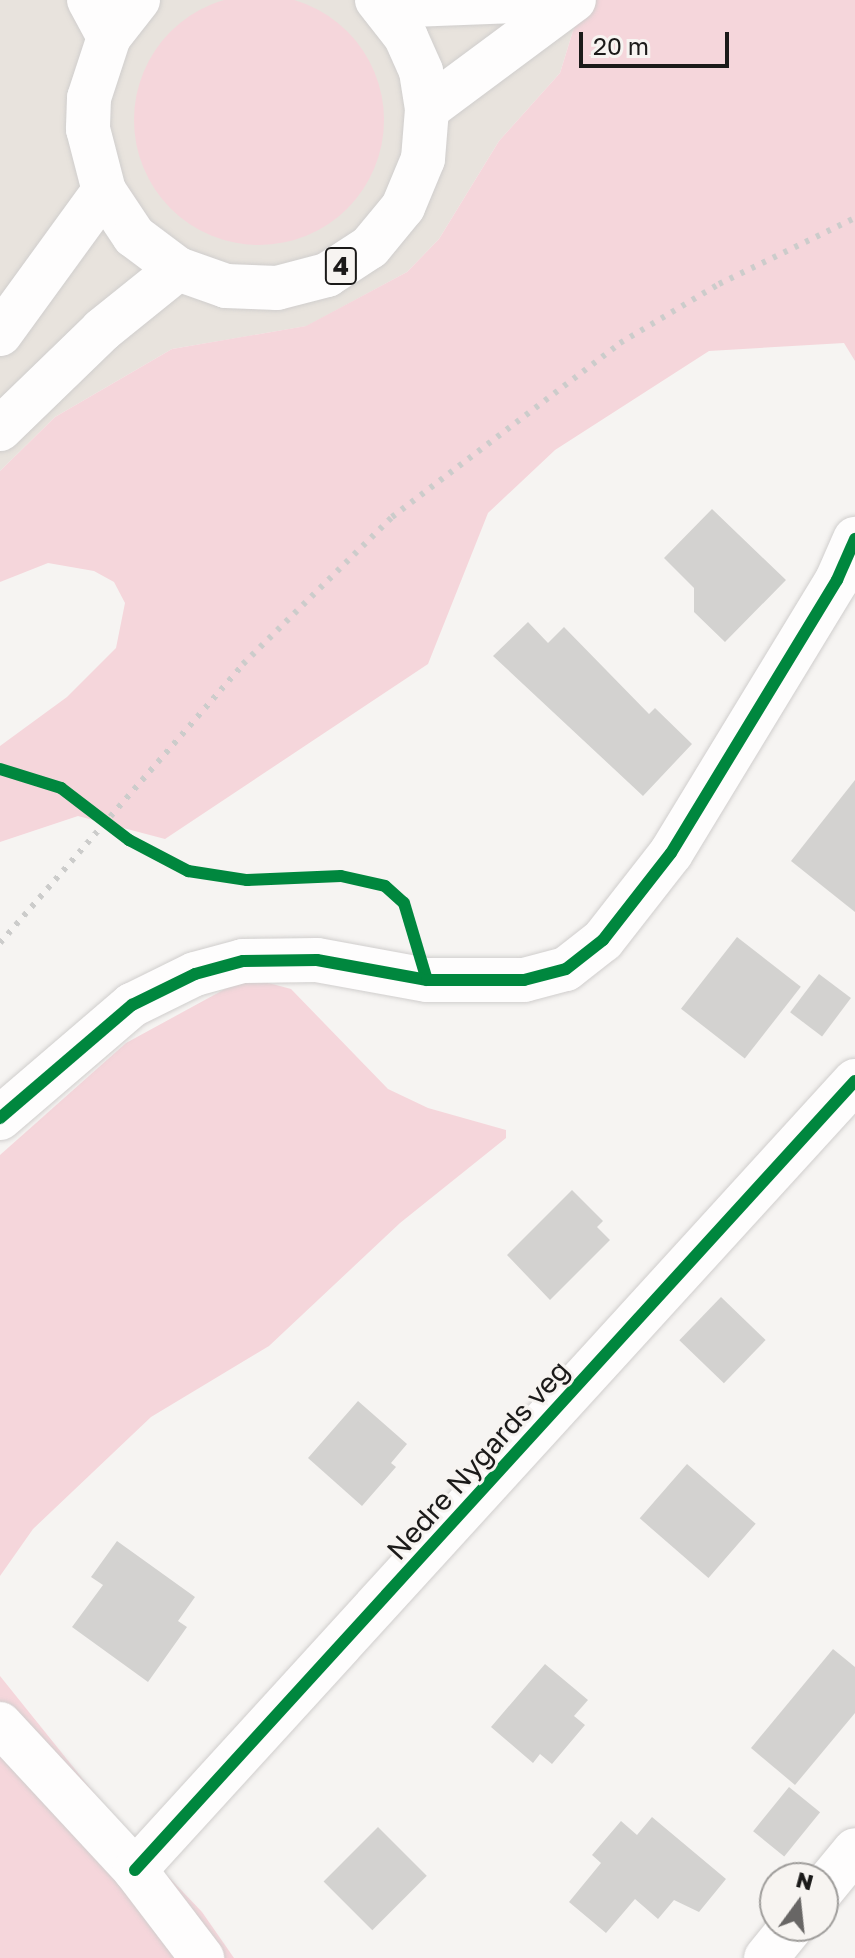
<!DOCTYPE html>
<html>
<head>
<meta charset="utf-8">
<style>
  body { margin:0 }
  #map { position:relative; width:855px; height:1958px; overflow:hidden; background:#f6f4f2; font-family:"Golos Text",sans-serif }
  div>[style] { position:absolute }
  .built>* { inset:0; background:#e8e3dd }
  .green>* { inset:0; background:#f5d6db }
  .round { border-radius:50% }
  .building>* { inset:0; background:#d3d2d0; transform-origin:0 0 }
  .roads { filter:drop-shadow(0 0 2px #d0cecd) drop-shadow(0 0 2px #d0cecd) }
  .minor>* { height:44px; margin:-22px; padding:0 22px; transform-origin:22px; border-radius:22px; background:#fefdfd }
  .primary>* { height:44px; margin:-22px; padding:0 22px; transform-origin:22px; border-radius:22px; background:#fefdfd }
  .trunk>* { height:44px; margin:-22px; padding:0 22px; transform-origin:22px; border-radius:22px; background:#fefdfd }
  .rail>* { height:6px; margin-top:-3px; transform-origin:0; background:repeating-linear-gradient(90deg,#cccccb 0 4px,transparent 0 12px) }
  .cycleway>* { height:12px; margin:-6px; padding:0 6px; transform-origin:6px; border-radius:6px; background:#00873e }
  span { translate:-50% -50%; white-space:nowrap; text-align:center; line-height:1.15; -webkit-text-stroke:6px #f7f4f1; paint-order:stroke }
  .shield-label span { padding:2px 6px; background:#f7f4f1; border:2px solid; border-radius:6px; -webkit-text-stroke-width:0 }
  .shield-label { font-size:26px; color:#1b1a19; font-weight:700 }
  .street-label { font-size:28px; color:#1b1a19 }
  .north { position:absolute; left:759px; top:1862px; width:80px; height:80px; box-sizing:border-box; background:#f7f4f1; border:2px solid #9f9d9b; border-radius:50%; rotate:15deg; font-size:22px; font-weight:700; line-height:32px; text-align:center; color:#1b1a19 }
  .north::after { content:''; display:block; margin:auto; width:28px; height:36px; background:#686665; clip-path:polygon(50% 0,100% 100%,50% 72%,0 100%) }
  .scale { position:absolute; left:579px; top:32px; width:150px; height:36px; box-sizing:border-box; border:4px solid #1b1a19; border-top:0; padding-left:10px; font-size:24px; line-height:28px; white-space:nowrap; color:#1b1a19; -webkit-text-stroke:6px #f7f4f1; paint-order:stroke }
</style>
</head>
<body>
<div id="map">
  <div class="built">
    <i style="clip-path:polygon(0 0,574px 0,580px 8px,560px 73px,499px 141px,439px 239px,407px 272px,307px 326px,172px 349px,55px 417px,0 471px)"></i>
  </div>
  <div class="green">
    <i class="round" style="left:134px;top:-5px;width:250px;height:250px"></i>
    <i style="clip-path:polygon(574px 0,855px 0,855px 361px,844px 343px,709px 351px,555px 450px,488px 513px,428px 664px,165px 839px,78px 816px,0 842px,0 746px,67px 697px,116px 648px,125px 603px,114px 582px,94px 571px,48px 563px,0 582px,0 471px,55px 417px,172px 349px,306px 326px,407px 272px,439px 239px,499px 141px,560px 73px,580px 8px)"></i>
    <i style="clip-path:polygon(247px 977px,291px 989px,388px 1089px,428px 1108px,506px 1130px,506px 1138px,400px 1223px,269px 1346px,151px 1417px,33px 1529px,0 1576px,0 1155px,126px 1043px)"></i>
    <i style="clip-path:polygon(0 1676px,123px 1829px,202px 1912px,234px 1958px,0 1958px)"></i>
  </div>
  <div class="building">
    <i style="clip-path:polygon(712px 509px,786px 580px,725px 642px,694px 612px,694px 588px,664px 558px)"></i>
    <i style="clip-path:polygon(528px 622px,548px 643px,564px 627px,649px 714px,655px 708px,692px 744px,643px 796px,493px 656px)"></i>
    <i style="clip-path:polygon(855px 780px,855px 912px,791px 861px)"></i>
    <i style="left:737px;top:937px;width:81px;height:91px;rotate:38deg"></i>
    <i style="left:819px;top:974px;width:40px;height:48px;rotate:37deg"></i>
    <i style="clip-path:polygon(572px 1190px,603px 1221px,597px 1227px,610px 1240px,550px 1300px,507px 1255px)"></i>
    <i style="left:721px;top:1297px;width:62px;height:60px;rotate:44deg"></i>
    <i style="clip-path:polygon(358px 1401px,407px 1444px,391px 1463px,396px 1467px,362px 1506px,308px 1458px)"></i>
    <i style="left:687px;top:1464px;width:91px;height:72px;rotate:41deg"></i>
    <i style="clip-path:polygon(117px 1541px,195px 1597px,178px 1621px,187px 1627px,148px 1682px,72px 1627px,103px 1585px,91px 1577px)"></i>
    <i style="clip-path:polygon(833px 1649px,855px 1667px,855px 1713px,795px 1785px,751px 1748px)"></i>
    <i style="clip-path:polygon(545px 1664px,588px 1700px,574px 1716px,585px 1725px,552px 1764px,540px 1754px,533px 1763px,491px 1727px)"></i>
    <i style="left:789px;top:1787px;width:40px;height:57px;rotate:39deg"></i>
    <i style="clip-path:polygon(652px 1817px,726px 1879px,699px 1912px,674px 1900px,658px 1919px,635px 1899px,606px 1933px,569px 1902px,601px 1863px,592px 1855px,621px 1821px,637px 1835px)"></i>
    <i style="left:378px;top:1827px;width:69px;height:77px;rotate:45deg"></i>
  </div>
  <div class="roads">
    <div class="minor">
      <i style="left:0;top:1118px;width:174px;rotate:-40.6deg"></i>
      <i style="left:132px;top:1005px;width:70px;rotate:-26.2deg"></i>
      <i style="left:195px;top:974px;width:50px;rotate:-15.2deg"></i>
      <i style="left:243px;top:961px;width:74px;rotate:-0.8deg"></i>
      <i style="left:317px;top:960px;width:112px;rotate:10.3deg"></i>
      <i style="left:427px;top:980px;width:97px"></i>
      <i style="left:524px;top:980px;width:43px;rotate:-14.7deg"></i>
      <i style="left:566px;top:969px;width:47px;rotate:-38.1deg"></i>
      <i style="left:603px;top:940px;width:110px;rotate:-52deg"></i>
      <i style="left:671px;top:853px;width:320px;rotate:-58.7deg"></i>
      <i style="left:837px;top:580px;width:45px;rotate:-66.3deg"></i>
      <i style="left:0;top:1724px;width:199px;rotate:47.2deg"></i>
      <i style="left:135px;top:1870px;width:111px;rotate:52.7deg"></i>
      <i style="left:135px;top:1870px;width:1068px;rotate:-47.62deg"></i>
      <i style="left:823px;top:1889px;width:50px;rotate:-50.6deg"></i>
      <i style="left:766px;top:1958px;width:41px;rotate:-50.9deg"></i>
    </div>
    <div class="primary">
      <i style="left:89px;top:0;width:42px;rotate:61.6deg"></i>
    </div>
    <div class="trunk">
      <i style="left:138px;top:0;width:47px;rotate:128.1deg"></i>
      <i style="left:109px;top:37px;width:64px;rotate:108.2deg"></i>
      <i style="left:89px;top:98px;width:31px;rotate:92deg"></i>
      <i style="left:88px;top:129px;width:64px;rotate:75.5deg"></i>
      <i style="left:104px;top:191px;width:54px;rotate:56.3deg"></i>
      <i style="left:134px;top:236px;width:55px;rotate:36.9deg"></i>
      <i style="left:178px;top:269px;width:51px;rotate:19.5deg"></i>
      <i style="left:226px;top:286px;width:51px;rotate:2.2deg"></i>
      <i style="left:277px;top:288px;width:52px;rotate:-14.6deg"></i>
      <i style="left:327px;top:275px;width:51px;rotate:-33.1deg"></i>
      <i style="left:370px;top:247px;width:52px;rotate:-50.5deg"></i>
      <i style="left:403px;top:207px;width:52px;rotate:-67.4deg"></i>
      <i style="left:423px;top:159px;width:50px;rotate:-85.4deg"></i>
      <i style="left:427px;top:109px;width:38px;rotate:-99deg"></i>
      <i style="left:421px;top:71px;width:37px;rotate:-114deg"></i>
      <i style="left:406px;top:37px;width:47px;rotate:-128.1deg"></i>
      <i style="left:385px;top:6px;width:156px;rotate:-2.2deg"></i>
      <i style="left:427px;top:109px;width:183px;rotate:-36.6deg"></i>
      <i style="left:0;top:334px;width:177px;rotate:-54deg"></i>
      <i style="left:0;top:429px;width:142px;rotate:-44.1deg"></i>
      <i style="left:102px;top:330px;width:97px;rotate:-38.8deg"></i>
    </div>
  </div>
  <div class="rail">
    <i style="left:0;top:943px;width:370px;rotate:-48.9deg"></i>
    <i style="left:243px;top:664px;width:209px;rotate:-44.6deg"></i>
    <i style="left:392px;top:517px;width:287px;rotate:-37.3deg"></i>
    <i style="left:620px;top:343px;width:115px;rotate:-30.8deg"></i>
    <i style="left:719px;top:284px;width:151px;rotate:-25.9deg"></i>
  </div>
  <div class="cycleway">
    <i style="left:0;top:769px;width:64px;rotate:17.3deg"></i>
    <i style="left:61px;top:788px;width:86px;rotate:37.4deg"></i>
    <i style="left:129px;top:840px;width:67px;rotate:27.7deg"></i>
    <i style="left:188px;top:871px;width:60px;rotate:8.7deg"></i>
    <i style="left:247px;top:880px;width:94px;rotate:-2.4deg"></i>
    <i style="left:341px;top:876px;width:45px;rotate:12.8deg"></i>
    <i style="left:385px;top:886px;width:25px;rotate:42deg"></i>
    <i style="left:404px;top:903px;width:80px;rotate:73.4deg"></i>
    <i style="left:0;top:1118px;width:174px;rotate:-40.6deg"></i>
    <i style="left:132px;top:1005px;width:70px;rotate:-26.2deg"></i>
    <i style="left:195px;top:974px;width:50px;rotate:-15.2deg"></i>
    <i style="left:243px;top:961px;width:74px;rotate:-0.8deg"></i>
    <i style="left:317px;top:960px;width:112px;rotate:10.3deg"></i>
    <i style="left:427px;top:980px;width:97px"></i>
    <i style="left:524px;top:980px;width:43px;rotate:-14.7deg"></i>
    <i style="left:566px;top:969px;width:47px;rotate:-38.1deg"></i>
    <i style="left:603px;top:940px;width:110px;rotate:-52deg"></i>
    <i style="left:671px;top:853px;width:320px;rotate:-58.7deg"></i>
    <i style="left:837px;top:580px;width:45px;rotate:-66.3deg"></i>
    <i style="left:135px;top:1870px;width:1068px;rotate:-47.62deg"></i>
  </div>
  <div class="shield-label">
    <span style="left:341px;top:266px">4</span>
  </div>
  <div class="street-label">
    <span style="left:478px;top:1460px;rotate:-48deg">Nedre Nygards veg</span>
  </div>
  <div class="north">N</div>
  <div class="scale">20 m</div>
</div>
</body>
</html>
